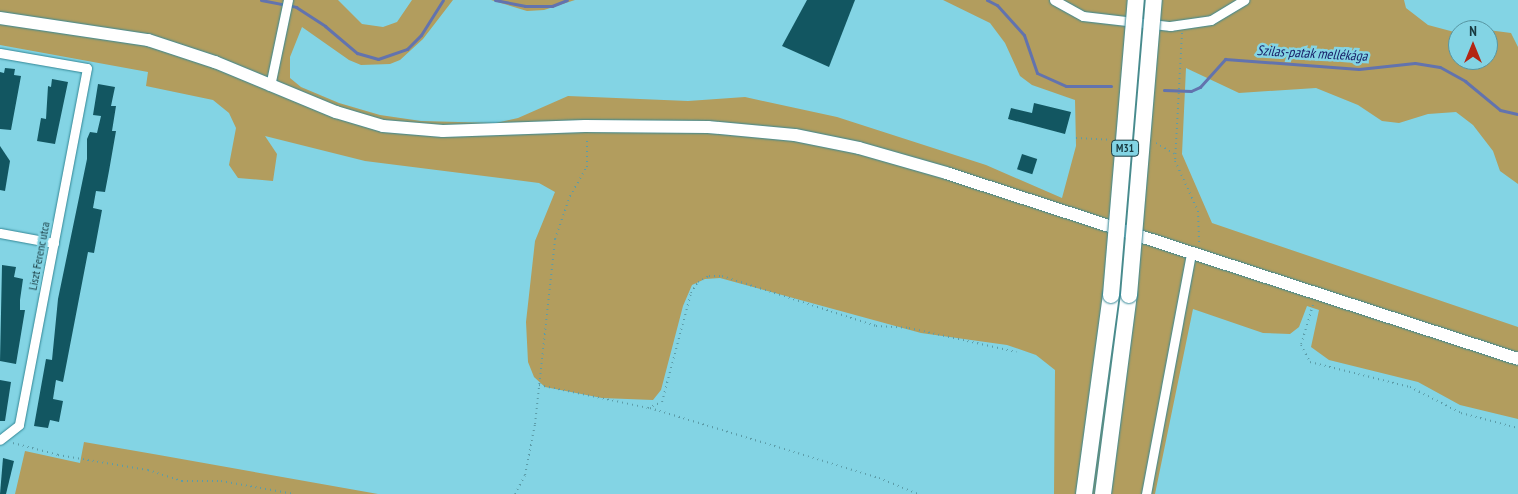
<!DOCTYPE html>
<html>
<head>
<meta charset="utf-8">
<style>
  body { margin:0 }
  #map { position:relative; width:1518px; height:494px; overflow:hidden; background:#83d4e4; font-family:"PT Sans Narrow",sans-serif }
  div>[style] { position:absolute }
  .green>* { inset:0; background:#b29d5e }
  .stream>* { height:3px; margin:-1.5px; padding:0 1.5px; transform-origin:1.5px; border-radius:1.5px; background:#6273ae }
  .building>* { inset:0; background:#125661; transform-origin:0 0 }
  .path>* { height:2px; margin-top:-1px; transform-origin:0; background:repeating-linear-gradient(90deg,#5c9ca8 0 1px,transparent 0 5px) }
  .roads { filter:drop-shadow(0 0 1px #338796) drop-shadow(0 0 1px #338796) }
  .minor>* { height:9px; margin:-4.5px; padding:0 4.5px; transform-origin:4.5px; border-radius:4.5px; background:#fff }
  .secondary>* { height:12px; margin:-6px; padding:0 6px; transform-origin:6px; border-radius:6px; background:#fff }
  .motorway>* { height:16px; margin:-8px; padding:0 8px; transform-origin:8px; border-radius:8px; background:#fff }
  .bridges { filter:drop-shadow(0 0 1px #338796) drop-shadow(0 0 1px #338796) }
  .motorway-bridge>* { height:16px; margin:-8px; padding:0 8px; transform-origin:8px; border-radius:8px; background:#fff }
  span { translate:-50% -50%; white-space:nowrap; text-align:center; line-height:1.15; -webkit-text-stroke:5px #83d4e4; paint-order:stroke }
  .shield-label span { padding:1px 4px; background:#83d4e4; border:1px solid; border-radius:4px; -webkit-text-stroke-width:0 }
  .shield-label { font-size:11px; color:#183a40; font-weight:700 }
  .street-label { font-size:12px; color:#183a40 }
  .water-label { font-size:14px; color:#182169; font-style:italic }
  .north { position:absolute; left:1448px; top:20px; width:50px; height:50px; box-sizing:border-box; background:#83d4e4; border:1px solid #5896a2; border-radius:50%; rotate:0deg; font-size:14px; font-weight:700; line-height:20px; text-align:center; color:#183a40 }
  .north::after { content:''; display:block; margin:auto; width:18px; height:22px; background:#b32513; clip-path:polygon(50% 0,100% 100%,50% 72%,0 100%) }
</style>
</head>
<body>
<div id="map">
  <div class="green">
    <i style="clip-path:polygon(0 0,338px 0,362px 24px,383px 27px,397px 22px,412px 0,453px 0,423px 39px,400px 60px,390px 64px,361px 65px,349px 60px,302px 27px,290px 57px,290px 78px,301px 87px,339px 103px,380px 115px,421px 121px,496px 123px,518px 118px,568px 96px,688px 101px,745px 97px,837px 117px,986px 165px,1062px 198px,1076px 146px,1075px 100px,1032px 85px,1020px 76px,1005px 43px,990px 23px,943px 0,1404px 0,1406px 8px,1428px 25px,1458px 33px,1458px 60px,1488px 60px,1488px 30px,1511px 33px,1518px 47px,1518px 184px,1500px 171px,1493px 151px,1473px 125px,1456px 112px,1428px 114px,1399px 123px,1382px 121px,1358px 105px,1316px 88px,1239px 93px,1186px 68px,1182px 154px,1212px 223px,1518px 327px,1518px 419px,1460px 405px,1418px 382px,1329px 360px,1311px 347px,1319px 310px,1307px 306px,1299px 327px,1290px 334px,1263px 333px,1193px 309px,1155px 494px,1054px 494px,1055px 370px,1036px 355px,1007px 345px,921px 333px,720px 278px,705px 279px,692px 285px,683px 306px,661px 390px,653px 400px,602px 398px,545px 387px,534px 377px,528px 362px,526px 322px,535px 241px,555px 192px,539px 183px,365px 161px,265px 136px,277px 154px,273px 181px,238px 178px,229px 165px,236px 128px,229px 113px,213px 100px,146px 86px,148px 72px,0 45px)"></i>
    <i style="clip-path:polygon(491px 0,575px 0,544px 10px,527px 11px)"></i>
    <i style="clip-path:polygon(84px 442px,159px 455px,378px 494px,15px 494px,25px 451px,80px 463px)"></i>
  </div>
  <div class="stream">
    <i style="left:261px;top:0;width:36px;rotate:11deg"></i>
    <i style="left:296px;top:7px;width:35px;rotate:33deg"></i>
    <i style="left:325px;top:26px;width:42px;rotate:40.2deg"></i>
    <i style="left:357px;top:53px;width:22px;rotate:16deg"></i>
    <i style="left:378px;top:59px;width:31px;rotate:-19deg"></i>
    <i style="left:407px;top:49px;width:20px;rotate:-45deg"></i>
    <i style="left:421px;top:35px;width:41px;rotate:-57.8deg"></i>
    <i style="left:495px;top:0;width:31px;rotate:11deg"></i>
    <i style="left:525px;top:6px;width:27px"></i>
    <i style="left:552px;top:6px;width:16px;rotate:-22deg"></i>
    <i style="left:987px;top:0;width:11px;rotate:27deg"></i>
    <i style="left:997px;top:5px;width:40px;rotate:48deg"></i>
    <i style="left:1024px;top:35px;width:40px;rotate:71.1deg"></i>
    <i style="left:1037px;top:73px;width:32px;rotate:24deg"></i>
    <i style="left:1066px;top:86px;width:45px"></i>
    <i style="left:1164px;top:90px;width:27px;rotate:2deg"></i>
    <i style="left:1191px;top:91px;width:10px;rotate:-24deg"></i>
    <i style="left:1200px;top:87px;width:38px;rotate:-48deg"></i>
    <i style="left:1225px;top:59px;width:134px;rotate:4.3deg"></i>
    <i style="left:1359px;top:69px;width:56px;rotate:-6.1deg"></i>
    <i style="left:1415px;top:63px;width:25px;rotate:9deg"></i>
    <i style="left:1440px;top:67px;width:29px;rotate:29deg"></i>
    <i style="left:1465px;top:81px;width:45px;rotate:39.6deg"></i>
    <i style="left:1500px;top:110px;width:18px;rotate:13deg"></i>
  </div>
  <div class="building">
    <i style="clip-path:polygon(807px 0,855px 0,829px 67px,782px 46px)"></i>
    <i style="clip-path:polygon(5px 68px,15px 69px,14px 75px,21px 76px,11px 130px,0 129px,0 72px,4px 73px)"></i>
    <i style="clip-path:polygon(52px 79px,68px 82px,55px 144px,37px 141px,41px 118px,46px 119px,48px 86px,51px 87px)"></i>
    <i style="clip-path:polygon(98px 84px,115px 87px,111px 106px,116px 106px,112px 131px,116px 131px,109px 171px,105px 192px,96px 191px,93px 208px,102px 210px,94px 253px,88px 252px,63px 382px,56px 380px,53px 399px,63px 401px,59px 422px,50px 420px,48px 428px,34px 426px,46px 359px,52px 360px,58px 299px,87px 159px,87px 139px,90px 132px,97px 133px,101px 116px,93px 115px)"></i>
    <i style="clip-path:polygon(1034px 103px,1071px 112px,1065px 134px,1008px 119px,1011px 108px,1032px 113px)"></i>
    <i style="clip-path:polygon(0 146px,10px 161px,5px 191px,0 190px)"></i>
    <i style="left:1022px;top:154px;width:16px;height:16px;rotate:18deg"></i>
    <i style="clip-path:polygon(2px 265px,16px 267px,14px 277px,23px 279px,20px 300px,20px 310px,25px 310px,16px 364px,0 361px)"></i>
    <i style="clip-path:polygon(0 380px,11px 382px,5px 421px,0 421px)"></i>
    <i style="clip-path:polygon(3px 458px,14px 461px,6px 494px,0 494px)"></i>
  </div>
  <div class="path">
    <i style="left:1182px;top:33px;width:128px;rotate:93.1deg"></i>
    <i style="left:1175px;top:161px;width:55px;rotate:65.3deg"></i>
    <i style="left:1198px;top:211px;width:31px;rotate:88deg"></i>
    <i style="left:1076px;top:138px;width:35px;rotate:3deg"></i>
    <i style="left:1156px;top:143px;width:22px;rotate:30deg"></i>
    <i style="left:1313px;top:305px;width:42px;rotate:106.7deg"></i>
    <i style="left:1301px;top:345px;width:19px;rotate:62deg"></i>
    <i style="left:1310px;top:362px;width:103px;rotate:14deg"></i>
    <i style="left:1410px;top:387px;width:57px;rotate:27deg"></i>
    <i style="left:1461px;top:413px;width:59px;rotate:14.7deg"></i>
    <i style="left:539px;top:385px;width:111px;rotate:11.9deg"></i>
    <i style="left:648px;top:408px;width:15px;rotate:-23deg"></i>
    <i style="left:662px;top:402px;width:113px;rotate:-75.1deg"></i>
    <i style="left:691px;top:293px;width:13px;rotate:-58deg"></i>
    <i style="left:698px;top:282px;width:13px;rotate:-29deg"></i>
    <i style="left:709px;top:276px;width:13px"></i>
    <i style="left:722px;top:276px;width:162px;rotate:18deg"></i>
    <i style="left:876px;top:326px;width:33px;rotate:3deg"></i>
    <i style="left:909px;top:328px;width:110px;rotate:12.6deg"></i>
    <i style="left:650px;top:408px;width:239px;rotate:17deg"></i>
    <i style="left:879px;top:478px;width:42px;rotate:22.3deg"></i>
    <i style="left:13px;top:443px;width:47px;rotate:14.9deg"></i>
    <i style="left:58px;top:455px;width:91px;rotate:9.5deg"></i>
    <i style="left:148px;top:470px;width:36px;rotate:18deg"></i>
    <i style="left:182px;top:481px;width:39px"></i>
    <i style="left:221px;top:481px;width:74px;rotate:10.1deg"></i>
    <i style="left:515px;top:494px;width:21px;rotate:-62deg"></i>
    <i style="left:525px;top:475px;width:52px;rotate:-78.9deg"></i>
    <i style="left:535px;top:424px;width:186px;rotate:-83.8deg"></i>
    <i style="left:555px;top:239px;width:46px;rotate:-70.8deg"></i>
    <i style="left:570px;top:196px;width:34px;rotate:-60deg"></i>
    <i style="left:587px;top:167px;width:29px;rotate:-90deg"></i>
  </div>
  <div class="roads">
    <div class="minor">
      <i style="left:1054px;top:0;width:33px;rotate:29deg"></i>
      <i style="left:1083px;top:16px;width:88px;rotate:6.6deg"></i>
      <i style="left:1170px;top:26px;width:41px;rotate:-8.3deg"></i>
      <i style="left:1211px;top:20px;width:39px;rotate:-31deg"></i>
      <i style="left:0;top:53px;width:88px;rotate:9.8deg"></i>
      <i style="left:87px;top:68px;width:363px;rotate:100.8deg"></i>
      <i style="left:19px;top:425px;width:24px;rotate:142deg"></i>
      <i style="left:270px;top:86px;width:88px;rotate:-78.2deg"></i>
      <i style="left:0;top:233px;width:55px;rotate:10.5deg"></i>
      <i style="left:1146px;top:494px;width:245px;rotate:-79.4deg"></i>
    </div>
    <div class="secondary">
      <i style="left:0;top:18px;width:150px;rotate:8.5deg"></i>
      <i style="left:148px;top:40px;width:71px;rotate:18.2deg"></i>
      <i style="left:215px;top:62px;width:131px;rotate:22.5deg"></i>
      <i style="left:336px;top:112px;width:49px;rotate:16.6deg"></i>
      <i style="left:383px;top:126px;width:60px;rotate:4.8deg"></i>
      <i style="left:443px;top:131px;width:142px;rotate:-2deg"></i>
      <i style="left:585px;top:126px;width:123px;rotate:0.5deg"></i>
      <i style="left:708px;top:127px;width:87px;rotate:5.3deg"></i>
      <i style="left:795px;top:135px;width:65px;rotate:11.5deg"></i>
      <i style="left:859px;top:148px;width:91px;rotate:16deg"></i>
      <i style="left:946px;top:173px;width:601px;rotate:18.01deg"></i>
    </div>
    <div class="motorway">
      <i style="left:1084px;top:494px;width:201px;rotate:-82.3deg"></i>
      <i style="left:1103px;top:494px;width:201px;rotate:-82.6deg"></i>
    </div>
  </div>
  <div class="bridges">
    <div class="motorway-bridge">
      <i style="left:1111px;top:295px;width:296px;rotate:-85.2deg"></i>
      <i style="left:1129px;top:295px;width:296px;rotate:-85.2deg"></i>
    </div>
  </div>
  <div class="shield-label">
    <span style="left:1125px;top:148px">M31</span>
  </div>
  <div class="street-label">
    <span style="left:39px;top:256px;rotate:-79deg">Liszt Ferenc utca</span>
  </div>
  <div class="water-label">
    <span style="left:1312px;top:53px;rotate:3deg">Szilas-patak mellékága</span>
  </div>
  <div class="north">N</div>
</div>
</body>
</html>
